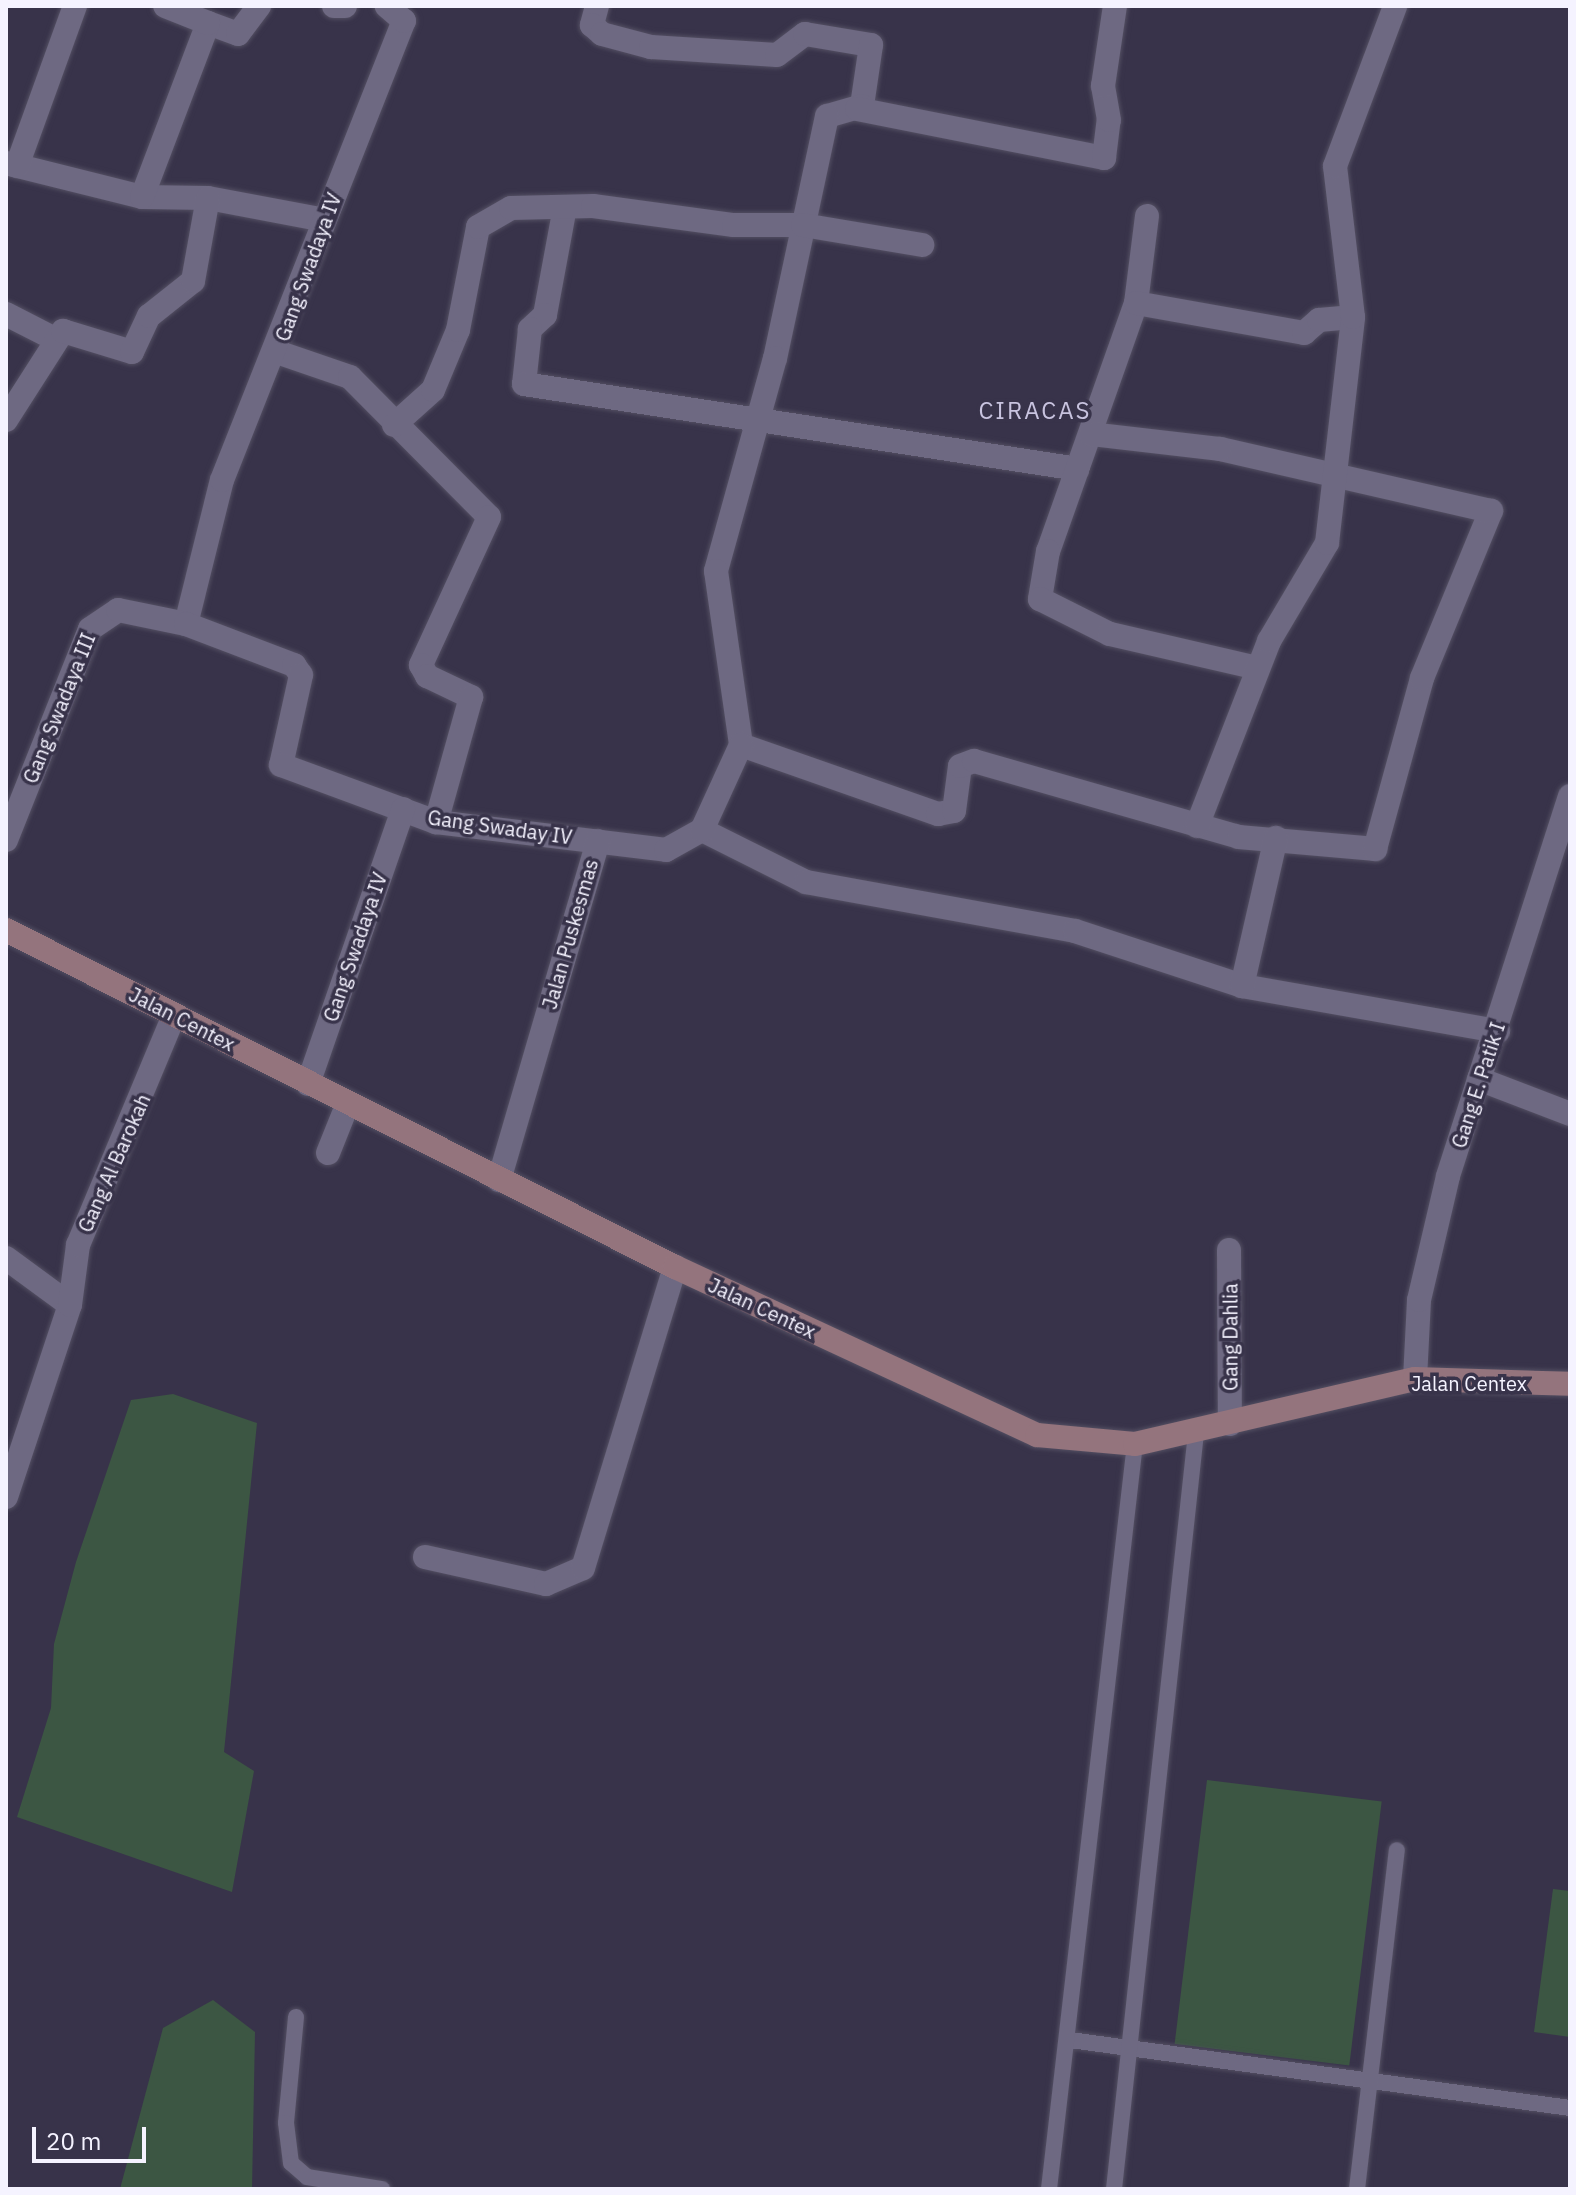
<!DOCTYPE html>
<html>
<head>
<meta charset="utf-8">
<style>
  body { margin:0 }
  #map { position:relative; width:1576px; height:2195px; overflow:hidden; background:#38334a; font-family:"IBM Plex Sans",sans-serif }
  div>[style] { position:absolute }
  .green>* { inset:0; background:#3c5643; transform-origin:0 0 }
  .roads { filter:drop-shadow(0 0 2px #534f62) drop-shadow(0 0 2px #534f62) }
  .lane>* { height:16px; margin:-8px; padding:0 8px; transform-origin:8px; border-radius:8px; background:#6e6982 }
  .street>* { height:24px; margin:-12px; padding:0 12px; transform-origin:12px; border-radius:12px; background:#6e6982 }
  .secondary>* { height:24px; margin:-12px; padding:0 12px; transform-origin:12px; border-radius:12px; background:#94747d }
  span { translate:-50% -50%; white-space:nowrap; text-align:center; line-height:1.15; -webkit-text-stroke:7px #38334a; paint-order:stroke }
  .street-label { font-size:20px; color:#f5f3ff }
  .quarter-label { font-size:24px; color:#c8c3df; letter-spacing:2px }
  .frame { position:absolute; inset:0; border:8px solid #f5f3ff; pointer-events:none }
  .scale { position:absolute; left:32px; top:2127px; width:114px; height:36px; box-sizing:border-box; border:4px solid #f5f3ff; border-top:0; padding-left:10px; font-size:24px; line-height:28px; white-space:nowrap; color:#f5f3ff; -webkit-text-stroke:6px #38334a; paint-order:stroke }
</style>
</head>
<body>
<div id="map">
  <div class="green">
    <i style="clip-path:polygon(173px 1394px,257px 1423px,224px 1752px,254px 1771px,232px 1892px,17px 1817px,51px 1708px,54px 1644px,76px 1562px,131px 1400px)"></i>
    <i style="left:1207px;top:1780px;width:176px;height:266px;rotate:7deg"></i>
    <i style="clip-path:polygon(1553px 1889px,1570px 1891px,1570px 2037px,1534px 2032px)"></i>
    <i style="clip-path:polygon(213px 2000px,255px 2032px,252px 2189px,120px 2189px,163px 2028px)"></i>
  </div>
  <div class="roads">
    <div class="lane">
      <i style="left:296px;top:2017px;width:106px;rotate:95.4deg"></i>
      <i style="left:286px;top:2123px;width:40px;rotate:82.9deg"></i>
      <i style="left:291px;top:2163px;width:21px;rotate:41deg"></i>
      <i style="left:307px;top:2177px;width:76px;rotate:9.1deg"></i>
      <i style="left:1070px;top:2040px;width:505px;rotate:7.74deg"></i>
      <i style="left:1049px;top:2189px;width:750px;rotate:-83.42deg"></i>
      <i style="left:1114px;top:2189px;width:760px;rotate:-83.81deg"></i>
      <i style="left:1357px;top:2189px;width:341px;rotate:-83.3deg"></i>
    </div>
    <div class="street">
      <i style="left:334px;top:6px;width:11px"></i>
      <i style="left:597px;top:6px;width:20px;rotate:105deg"></i>
      <i style="left:592px;top:25px;width:13px;rotate:42deg"></i>
      <i style="left:602px;top:34px;width:51px;rotate:14.9deg"></i>
      <i style="left:651px;top:47px;width:126px;rotate:3.6deg"></i>
      <i style="left:777px;top:55px;width:35px;rotate:-37deg"></i>
      <i style="left:805px;top:34px;width:67px;rotate:9.5deg"></i>
      <i style="left:871px;top:45px;width:62px;rotate:98.4deg"></i>
      <i style="left:862px;top:106px;width:36px;rotate:164deg"></i>
      <i style="left:827px;top:116px;width:248px;rotate:102.1deg"></i>
      <i style="left:775px;top:358px;width:221px;rotate:105.5deg"></i>
      <i style="left:716px;top:571px;width:176px;rotate:81.8deg"></i>
      <i style="left:208px;top:23px;width:32px;rotate:20deg"></i>
      <i style="left:238px;top:34px;width:35px;rotate:-53deg"></i>
      <i style="left:857px;top:109px;width:252px;rotate:11.2deg"></i>
      <i style="left:1104px;top:158px;width:38px;rotate:-83deg"></i>
      <i style="left:1109px;top:120px;width:35px;rotate:-100deg"></i>
      <i style="left:1103px;top:86px;width:81px;rotate:-81.5deg"></i>
      <i style="left:6px;top:163px;width:140px;rotate:14deg"></i>
      <i style="left:142px;top:197px;width:66px;rotate:0.9deg"></i>
      <i style="left:208px;top:198px;width:118px;rotate:10.7deg"></i>
      <i style="left:17px;top:166px;width:170px;rotate:-70.1deg"></i>
      <i style="left:142px;top:197px;width:186px;rotate:-69.2deg"></i>
      <i style="left:208px;top:23px;width:46px;rotate:-158.4deg"></i>
      <i style="left:565px;top:207px;width:110px;rotate:100.5deg"></i>
      <i style="left:545px;top:315px;width:21px;rotate:137deg"></i>
      <i style="left:530px;top:329px;width:55px;rotate:96.2deg"></i>
      <i style="left:524px;top:384px;width:560px;rotate:8.72deg"></i>
      <i style="left:1147px;top:216px;width:88px;rotate:97.2deg"></i>
      <i style="left:1136px;top:303px;width:263px;rotate:109.5deg"></i>
      <i style="left:1048px;top:551px;width:49px;rotate:99.5deg"></i>
      <i style="left:1040px;top:599px;width:78px;rotate:26.6deg"></i>
      <i style="left:1110px;top:634px;width:151px;rotate:13deg"></i>
      <i style="left:1136px;top:303px;width:171px;rotate:10.1deg"></i>
      <i style="left:1304px;top:333px;width:20px;rotate:-41deg"></i>
      <i style="left:1319px;top:320px;width:34px;rotate:-5deg"></i>
      <i style="left:6px;top:314px;width:53px;rotate:27.1deg"></i>
      <i style="left:277px;top:352px;width:77px;rotate:18.9deg"></i>
      <i style="left:350px;top:377px;width:197px;rotate:45.2deg"></i>
      <i style="left:489px;top:517px;width:163px;rotate:114.7deg"></i>
      <i style="left:421px;top:665px;width:13px;rotate:61deg"></i>
      <i style="left:427px;top:676px;width:49px;rotate:25.5deg"></i>
      <i style="left:471px;top:697px;width:130px;rotate:105.6deg"></i>
      <i style="left:6px;top:420px;width:106px;rotate:-57.4deg"></i>
      <i style="left:63px;top:331px;width:72px;rotate:16.9deg"></i>
      <i style="left:132px;top:352px;width:40px;rotate:-65deg"></i>
      <i style="left:149px;top:316px;width:56px;rotate:-38.5deg"></i>
      <i style="left:193px;top:281px;width:84px;rotate:-79.8deg"></i>
      <i style="left:394px;top:425px;width:52px;rotate:-41.9deg"></i>
      <i style="left:433px;top:390px;width:65px;rotate:-67.4deg"></i>
      <i style="left:458px;top:330px;width:105px;rotate:-79deg"></i>
      <i style="left:478px;top:227px;width:38px;rotate:-30deg"></i>
      <i style="left:511px;top:208px;width:82px;rotate:-1.4deg"></i>
      <i style="left:593px;top:206px;width:142px;rotate:7.7deg"></i>
      <i style="left:734px;top:225px;width:69px"></i>
      <i style="left:803px;top:225px;width:121px;rotate:9.5deg"></i>
      <i style="left:186px;top:624px;width:148px;rotate:-76deg"></i>
      <i style="left:222px;top:480px;width:494px;rotate:-68.4deg"></i>
      <i style="left:404px;top:21px;width:23px;rotate:-139deg"></i>
      <i style="left:741px;top:745px;width:209px;rotate:19.3deg"></i>
      <i style="left:938px;top:814px;width:16px;rotate:-11deg"></i>
      <i style="left:954px;top:811px;width:45px;rotate:-82.4deg"></i>
      <i style="left:960px;top:766px;width:15px;rotate:-20deg"></i>
      <i style="left:974px;top:761px;width:276px;rotate:16deg"></i>
      <i style="left:1239px;top:837px;width:137px;rotate:5deg"></i>
      <i style="left:1375px;top:849px;width:177px;rotate:-74.6deg"></i>
      <i style="left:1422px;top:678px;width:181px;rotate:-67.6deg"></i>
      <i style="left:1491px;top:511px;width:278px;rotate:-167.1deg"></i>
      <i style="left:1220px;top:449px;width:130px;rotate:-173.4deg"></i>
      <i style="left:1197px;top:826px;width:199px;rotate:-68.7deg"></i>
      <i style="left:1269px;top:641px;width:114px;rotate:-59.4deg"></i>
      <i style="left:1327px;top:543px;width:227px;rotate:-83.4deg"></i>
      <i style="left:1353px;top:317px;width:152px;rotate:-96.8deg"></i>
      <i style="left:1335px;top:166px;width:171px;rotate:-69.4deg"></i>
      <i style="left:702px;top:830px;width:116px;rotate:26.6deg"></i>
      <i style="left:806px;top:882px;width:273px;rotate:10.3deg"></i>
      <i style="left:1075px;top:931px;width:176px;rotate:18.2deg"></i>
      <i style="left:1242px;top:986px;width:260px;rotate:10deg"></i>
      <i style="left:6px;top:840px;width:227px;rotate:-68.3deg"></i>
      <i style="left:90px;top:629px;width:34px;rotate:-34deg"></i>
      <i style="left:118px;top:610px;width:69px;rotate:11.6deg"></i>
      <i style="left:186px;top:624px;width:116px;rotate:20.8deg"></i>
      <i style="left:294px;top:665px;width:12px;rotate:55deg"></i>
      <i style="left:301px;top:675px;width:92px;rotate:102.5deg"></i>
      <i style="left:281px;top:765px;width:165px;rotate:20.2deg"></i>
      <i style="left:436px;top:822px;width:232px;rotate:6.9deg"></i>
      <i style="left:666px;top:850px;width:41px;rotate:-29.1deg"></i>
      <i style="left:702px;top:830px;width:94px;rotate:-65.4deg"></i>
      <i style="left:1242px;top:986px;width:152px;rotate:-77.1deg"></i>
      <i style="left:1479px;top:1079px;width:97px;rotate:21deg"></i>
      <i style="left:308px;top:1084px;width:291px;rotate:-70.9deg"></i>
      <i style="left:328px;top:1153px;width:54px;rotate:-68.2deg"></i>
      <i style="left:499px;top:1180px;width:353px;rotate:-73.7deg"></i>
      <i style="left:1229px;top:1250px;width:174px;rotate:89.7deg"></i>
      <i style="left:6px;top:1258px;width:79px;rotate:36.3deg"></i>
      <i style="left:1415px;top:1379px;width:79px;rotate:-87.1deg"></i>
      <i style="left:1419px;top:1300px;width:127px;rotate:-76.8deg"></i>
      <i style="left:1448px;top:1176px;width:399px;rotate:-72.2deg"></i>
      <i style="left:6px;top:1497px;width:202px;rotate:-71.6deg"></i>
      <i style="left:70px;top:1305px;width:61px;rotate:-82.4deg"></i>
      <i style="left:78px;top:1245px;width:249px;rotate:-67.3deg"></i>
      <i style="left:425px;top:1557px;width:124px;rotate:12.6deg"></i>
      <i style="left:546px;top:1584px;width:40px;rotate:-23.4deg"></i>
      <i style="left:583px;top:1568px;width:315px;rotate:-73deg"></i>
    </div>
    <div class="secondary">
      <i style="left:6px;top:930px;width:749px;rotate:26.74deg"></i>
      <i style="left:675px;top:1267px;width:399px;rotate:24.9deg"></i>
      <i style="left:1037px;top:1435px;width:98px;rotate:5.2deg"></i>
      <i style="left:1135px;top:1444px;width:287px;rotate:-13.1deg"></i>
      <i style="left:1415px;top:1379px;width:155px;rotate:1.8deg"></i>
    </div>
  </div>
  <div class="street-label">
    <span style="left:308px;top:267px;rotate:-70deg">Gang Swadaya IV</span>
    <span style="left:59px;top:708px;rotate:-68deg">Gang Swadaya III</span>
    <span style="left:500px;top:827px;rotate:8deg">Gang Swaday IV</span>
    <span style="left:570px;top:934px;rotate:-74deg">Jalan Puskesmas</span>
    <span style="left:355px;top:947px;rotate:-71deg">Gang Swadaya IV</span>
    <span style="left:182px;top:1019px;rotate:27deg">Jalan Centex</span>
    <span style="left:1478px;top:1085px;rotate:-72deg">Gang E. Patik I</span>
    <span style="left:114px;top:1163px;rotate:-66deg">Gang Al Barokah</span>
    <span style="left:762px;top:1308px;rotate:25deg">Jalan Centex</span>
    <span style="left:1230px;top:1337px;rotate:-90deg">Gang Dahlia</span>
    <span style="left:1469px;top:1383px">Jalan Centex</span>
  </div>
  <div class="quarter-label">
    <span style="left:1035px;top:411px">CIRACAS</span>
  </div>
  <div class="frame"></div>
  <div class="scale">20 m</div>
</div>
</body>
</html>
